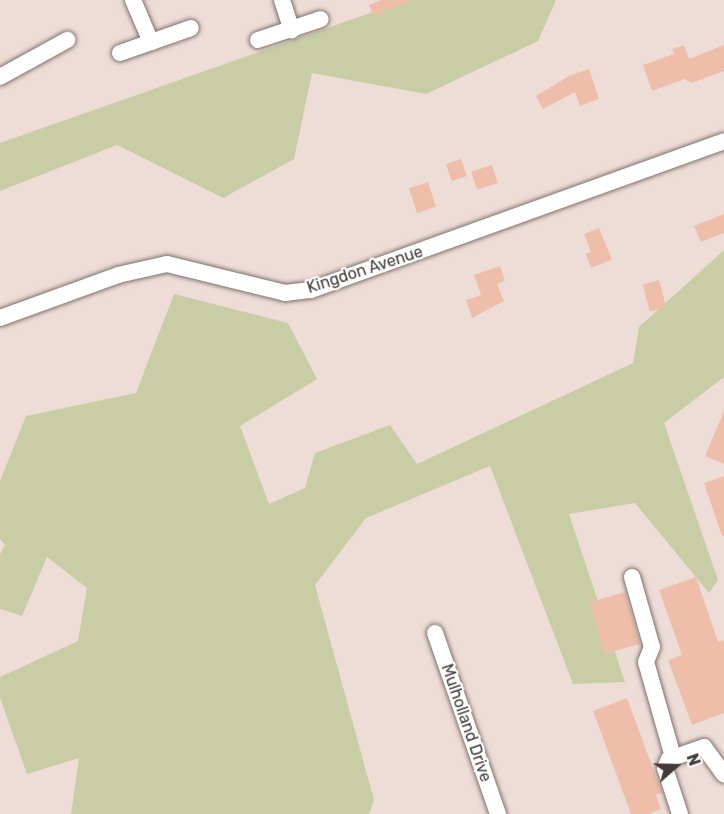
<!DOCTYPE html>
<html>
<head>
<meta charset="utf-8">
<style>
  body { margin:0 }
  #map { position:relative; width:724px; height:814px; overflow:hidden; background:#edddd6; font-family:Rubik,sans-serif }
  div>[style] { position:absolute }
  .green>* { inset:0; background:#c8cda6 }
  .building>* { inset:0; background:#eebeaa; transform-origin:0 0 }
  .roads { filter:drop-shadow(0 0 2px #80726c) drop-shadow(0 0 2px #80726c) }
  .minor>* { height:16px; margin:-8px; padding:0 8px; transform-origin:8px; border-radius:8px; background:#fff }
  span { translate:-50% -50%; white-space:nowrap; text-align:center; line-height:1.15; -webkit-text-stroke:4.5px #fff; paint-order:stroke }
  .street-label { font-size:16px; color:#423b38 }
  .north { position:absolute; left:646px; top:736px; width:60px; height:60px; -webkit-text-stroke:4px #fff; paint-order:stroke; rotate:70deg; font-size:16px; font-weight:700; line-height:24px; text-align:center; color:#423b38 }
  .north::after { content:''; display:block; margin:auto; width:21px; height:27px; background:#423b38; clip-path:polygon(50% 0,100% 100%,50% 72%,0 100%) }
</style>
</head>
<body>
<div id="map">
  <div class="green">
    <i style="clip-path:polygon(407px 0,556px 0,538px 41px,426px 94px,312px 73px,294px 159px,223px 198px,117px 145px,0 191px,0 143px)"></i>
    <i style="clip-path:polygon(724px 250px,724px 377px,664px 423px,718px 580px,709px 593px,635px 503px,569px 514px,625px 682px,573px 684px,490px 466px,366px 518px,315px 585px,374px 800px,369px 814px,71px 814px,79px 758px,27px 774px,0 698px,0 677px,78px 641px,87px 588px,47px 557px,22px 616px,0 609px,0 554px,5px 545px,0 539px,0 481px,26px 416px,136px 393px,174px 294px,288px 323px,317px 379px,240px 426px,269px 504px,305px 488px,315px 453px,390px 425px,417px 464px,633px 363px,639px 327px)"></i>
  </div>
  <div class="building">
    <i style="clip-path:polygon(381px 0,411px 0,411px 1px,373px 15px,369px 5px)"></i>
    <i style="clip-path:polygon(684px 45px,689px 59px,724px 45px,724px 71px,691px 83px,685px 79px,652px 91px,643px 65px,674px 54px,672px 49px)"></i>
    <i style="clip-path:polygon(589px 69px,599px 99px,580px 106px,575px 92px,543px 109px,536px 96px,569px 76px)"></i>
    <i style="left:461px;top:159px;width:18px;height:16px;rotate:71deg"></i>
    <i style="left:492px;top:165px;width:19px;height:22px;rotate:72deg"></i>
    <i style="left:428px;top:182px;width:26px;height:20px;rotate:72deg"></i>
    <i style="clip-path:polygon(724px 214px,724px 233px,701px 242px,694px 226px)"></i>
    <i style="clip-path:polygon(599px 228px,612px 260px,591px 268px,586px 254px,591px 252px,584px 234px)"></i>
    <i style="clip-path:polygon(500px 266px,505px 281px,497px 284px,504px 301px,472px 318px,466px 300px,481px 295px,474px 275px)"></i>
    <i style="left:659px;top:280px;width:28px;height:17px;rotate:75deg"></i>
    <i style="clip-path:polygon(724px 411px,724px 464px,705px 456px)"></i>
    <i style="clip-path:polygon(724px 476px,724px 535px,722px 536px,704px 483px)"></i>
    <i style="clip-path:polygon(696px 577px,718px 642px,724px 640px,724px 713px,692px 725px,668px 660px,682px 655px,659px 590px)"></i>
    <i style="left:625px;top:592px;width:54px;height:37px;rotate:74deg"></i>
    <i style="clip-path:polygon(627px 698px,662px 793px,656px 795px,661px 809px,649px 814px,631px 814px,593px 711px)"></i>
  </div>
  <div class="roads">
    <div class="minor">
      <i style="left:133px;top:0;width:46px;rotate:66.8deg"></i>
      <i style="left:282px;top:0;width:32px;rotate:72deg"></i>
      <i style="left:258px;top:40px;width:66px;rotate:-18.4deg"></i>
      <i style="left:120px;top:53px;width:75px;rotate:-19.4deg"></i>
      <i style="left:0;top:77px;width:77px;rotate:-28.9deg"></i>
      <i style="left:0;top:318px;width:126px;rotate:-20deg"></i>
      <i style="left:118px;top:275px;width:50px;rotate:-12.7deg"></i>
      <i style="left:167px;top:264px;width:122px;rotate:13.8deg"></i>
      <i style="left:285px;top:293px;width:26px;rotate:-7deg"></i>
      <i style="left:311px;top:290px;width:439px;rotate:-19.8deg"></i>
      <i style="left:632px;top:577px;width:73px;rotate:74.1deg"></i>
      <i style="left:652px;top:647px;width:16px;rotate:112deg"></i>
      <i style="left:646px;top:662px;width:99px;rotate:74.1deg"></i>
      <i style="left:435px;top:633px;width:192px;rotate:70.8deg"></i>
      <i style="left:680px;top:814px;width:48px;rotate:-108.1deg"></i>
      <i style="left:665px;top:768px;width:10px;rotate:-66deg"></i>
      <i style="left:669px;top:759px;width:37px;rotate:-19deg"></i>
      <i style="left:704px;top:747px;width:34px;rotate:54deg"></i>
    </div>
  </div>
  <div class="street-label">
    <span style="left:365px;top:270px;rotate:-18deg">Kingdon Avenue</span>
    <span style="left:466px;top:723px;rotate:71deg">Mulholland Drive</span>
  </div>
  <div class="north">N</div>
</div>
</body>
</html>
